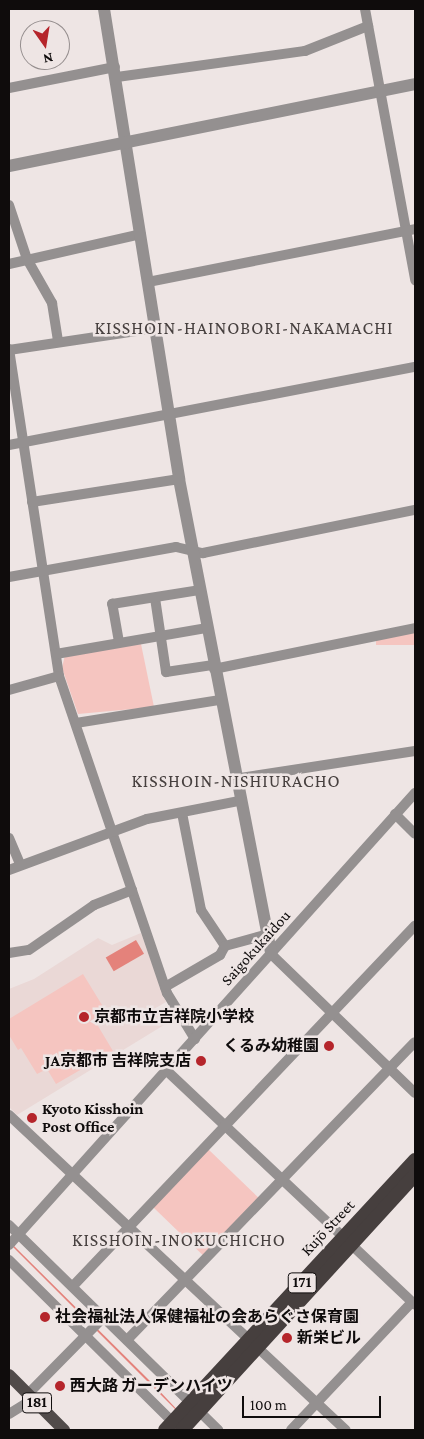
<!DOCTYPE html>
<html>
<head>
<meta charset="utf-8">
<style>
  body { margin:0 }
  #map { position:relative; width:424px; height:1439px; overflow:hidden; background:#eee5e4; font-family:"Crimson Pro","Noto Sans JP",serif }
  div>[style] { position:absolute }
  .built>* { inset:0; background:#ead8d6 }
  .green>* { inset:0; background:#f5c5c0; transform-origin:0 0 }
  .water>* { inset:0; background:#e4827b; transform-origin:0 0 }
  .minor>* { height:10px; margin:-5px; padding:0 5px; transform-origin:5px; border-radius:5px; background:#949090 }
  .tertiary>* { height:12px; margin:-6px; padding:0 6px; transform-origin:6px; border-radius:6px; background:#949090 }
  .primary>* { height:12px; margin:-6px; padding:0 6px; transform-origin:6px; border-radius:6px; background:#514b4a }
  .trunk>* { height:14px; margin:-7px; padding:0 7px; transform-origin:7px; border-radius:7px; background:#463f3e }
  .dots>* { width:14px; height:14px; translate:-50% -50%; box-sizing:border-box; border:2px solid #eee5e4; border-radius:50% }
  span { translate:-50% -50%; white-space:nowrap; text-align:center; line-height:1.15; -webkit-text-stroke:5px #eee5e4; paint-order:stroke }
  .shield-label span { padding:1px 4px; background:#eee5e4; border:1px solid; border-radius:4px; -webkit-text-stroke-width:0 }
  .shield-label { font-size:15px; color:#0f0c0c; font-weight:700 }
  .street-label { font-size:16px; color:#0f0c0c }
  .poi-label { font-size:16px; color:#0f0c0c; font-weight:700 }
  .left { translate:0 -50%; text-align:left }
  .right { translate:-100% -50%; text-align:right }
  .neighbourhood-label { font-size:18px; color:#47403f; letter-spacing:1px }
  .frame { position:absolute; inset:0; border:10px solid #0f0c0c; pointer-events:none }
  .north { position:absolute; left:20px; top:20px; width:50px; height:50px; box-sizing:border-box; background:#eee5e4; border:1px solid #958e8e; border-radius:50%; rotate:167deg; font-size:14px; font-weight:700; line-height:20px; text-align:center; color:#0f0c0c }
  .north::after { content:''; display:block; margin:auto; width:18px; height:22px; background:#b5252b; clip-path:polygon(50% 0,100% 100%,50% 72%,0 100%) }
  .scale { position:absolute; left:242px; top:1396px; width:139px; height:22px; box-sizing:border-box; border:2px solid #0f0c0c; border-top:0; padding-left:6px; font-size:15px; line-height:18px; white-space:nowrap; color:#0f0c0c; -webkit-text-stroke:4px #eee5e4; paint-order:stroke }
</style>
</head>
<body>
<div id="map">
  <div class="built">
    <i style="clip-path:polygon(141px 933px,166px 1002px,154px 1009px,164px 1025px,17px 1115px,9px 1107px,9px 989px,34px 979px,98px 938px,112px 945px)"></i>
  </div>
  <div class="green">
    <i style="left:415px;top:633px;width:12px;height:39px;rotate:90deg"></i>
    <i style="clip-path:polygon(141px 644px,154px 707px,78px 714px,62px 668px,65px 655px)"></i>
    <i style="clip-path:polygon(83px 974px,110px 1018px,98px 1026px,113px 1051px,56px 1084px,47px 1069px,37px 1074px,21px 1048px,18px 1050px,9px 1035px,9px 1019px)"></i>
    <i style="left:208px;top:1149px;width:71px;height:80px;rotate:44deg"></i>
  </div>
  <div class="water">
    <i style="left:136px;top:940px;width:16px;height:35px;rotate:60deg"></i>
    <i style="clip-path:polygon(9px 1241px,154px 1385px,196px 1430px,9px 1243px)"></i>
  </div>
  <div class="minor">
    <i style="left:365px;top:9px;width:276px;rotate:79.5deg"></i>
    <i style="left:117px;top:77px;width:190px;rotate:-7.9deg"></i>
    <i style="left:305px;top:51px;width:68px;rotate:-21.6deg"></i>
    <i style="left:9px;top:88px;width:108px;rotate:-11.2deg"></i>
    <i style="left:9px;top:205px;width:57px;rotate:71.6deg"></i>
    <i style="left:27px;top:259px;width:51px;rotate:60.4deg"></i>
    <i style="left:52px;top:303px;width:38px;rotate:81deg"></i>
    <i style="left:9px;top:264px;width:135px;rotate:-12.8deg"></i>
    <i style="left:148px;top:282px;width:272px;rotate:-11.2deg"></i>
    <i style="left:9px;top:349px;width:331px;rotate:81.3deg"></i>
    <i style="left:59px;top:676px;width:335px;rotate:71.2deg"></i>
    <i style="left:167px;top:993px;width:54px;rotate:58.7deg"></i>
    <i style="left:9px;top:350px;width:149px;rotate:-8.5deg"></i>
    <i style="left:9px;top:445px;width:413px;rotate:-10.9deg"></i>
    <i style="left:32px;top:502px;width:149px;rotate:-8.9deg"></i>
    <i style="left:9px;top:577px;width:170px;rotate:-10.2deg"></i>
    <i style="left:176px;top:547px;width:28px;rotate:13deg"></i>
    <i style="left:203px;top:553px;width:216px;rotate:-11.5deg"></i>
    <i style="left:155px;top:598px;width:75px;rotate:81.5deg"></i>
    <i style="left:166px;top:672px;width:48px;rotate:-8.5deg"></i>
    <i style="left:119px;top:642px;width:39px;rotate:-100deg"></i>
    <i style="left:112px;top:604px;width:88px;rotate:-9.1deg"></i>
    <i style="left:56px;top:654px;width:152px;rotate:-9.8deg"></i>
    <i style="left:214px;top:669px;width:205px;rotate:-11.5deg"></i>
    <i style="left:9px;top:690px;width:52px;rotate:-15.6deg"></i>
    <i style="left:76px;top:723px;width:146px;rotate:-9.1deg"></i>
    <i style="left:234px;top:779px;width:183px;rotate:-8.8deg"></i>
    <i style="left:182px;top:813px;width:99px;rotate:78.9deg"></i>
    <i style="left:201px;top:910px;width:43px;rotate:56.3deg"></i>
    <i style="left:395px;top:814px;width:28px;rotate:45deg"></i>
    <i style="left:9px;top:838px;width:28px;rotate:67deg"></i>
    <i style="left:9px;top:870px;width:147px;rotate:-20.3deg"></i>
    <i style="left:147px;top:819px;width:94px;rotate:-11.1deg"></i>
    <i style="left:9px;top:953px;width:20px;rotate:-9deg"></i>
    <i style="left:29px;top:950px;width:79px;rotate:-34.7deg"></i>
    <i style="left:94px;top:905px;width:41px;rotate:-21.5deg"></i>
    <i style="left:271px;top:954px;width:200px;rotate:44deg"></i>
    <i style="left:165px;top:987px;width:64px;rotate:-30.2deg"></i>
    <i style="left:220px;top:955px;width:10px;rotate:-61deg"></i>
    <i style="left:225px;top:946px;width:41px;rotate:-15.4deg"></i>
    <i style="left:166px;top:1070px;width:342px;rotate:43.3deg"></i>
    <i style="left:9px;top:1115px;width:461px;rotate:43.1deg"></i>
    <i style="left:9px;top:1225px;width:293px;rotate:44.4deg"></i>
    <i style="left:9px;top:1245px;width:608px;rotate:-48.07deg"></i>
    <i style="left:9px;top:1260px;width:236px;rotate:44.7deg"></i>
    <i style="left:73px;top:1286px;width:497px;rotate:-46.5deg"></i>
    <i style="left:127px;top:1340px;width:414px;rotate:-46deg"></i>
    <i style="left:28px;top:1394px;width:108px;rotate:-45.4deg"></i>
    <i style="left:9px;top:1414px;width:28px;rotate:-32deg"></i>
    <i style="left:291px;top:1430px;width:176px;rotate:-46.6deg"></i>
  </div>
  <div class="tertiary">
    <i style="left:104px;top:9px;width:476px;rotate:80.9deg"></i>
    <i style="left:179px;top:479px;width:484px;rotate:79deg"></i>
    <i style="left:9px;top:166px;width:414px;rotate:-11.4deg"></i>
  </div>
  <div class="primary">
    <i style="left:9px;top:1375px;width:78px;rotate:45deg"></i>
  </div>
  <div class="trunk">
    <i style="left:165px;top:1430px;width:368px;rotate:-47.2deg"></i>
    <i style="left:182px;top:1430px;width:345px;rotate:-47.6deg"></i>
  </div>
  <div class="dots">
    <i style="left:84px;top:1017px;background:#b5252b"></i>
    <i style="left:329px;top:1046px;background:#b5252b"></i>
    <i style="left:201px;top:1061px;background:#b5252b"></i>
    <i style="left:32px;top:1118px;background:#b5252b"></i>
    <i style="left:45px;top:1317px;background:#b5252b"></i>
    <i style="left:287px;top:1338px;background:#b5252b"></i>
    <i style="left:60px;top:1386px;background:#b5252b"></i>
  </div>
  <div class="shield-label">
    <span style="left:302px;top:1283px">171</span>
    <span style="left:37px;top:1403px">181</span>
  </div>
  <div class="street-label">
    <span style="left:256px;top:948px;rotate:-48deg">Saigokukaidou</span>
    <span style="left:328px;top:1228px;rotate:-47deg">Kujō Street</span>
  </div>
  <div class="poi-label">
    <span class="left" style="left:94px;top:1017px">京都市立吉祥院小学校</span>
    <span class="right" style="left:319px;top:1046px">くるみ幼稚園</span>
    <span class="right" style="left:191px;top:1061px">JA京都市 吉祥院支店</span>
    <span class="left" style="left:42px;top:1118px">Kyoto Kisshoin<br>Post Office</span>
    <span class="left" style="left:55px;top:1317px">社会福祉法人保健福祉の会あらぐさ保育園</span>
    <span class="left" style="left:297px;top:1338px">新栄ビル</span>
    <span class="left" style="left:70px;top:1386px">西大路 ガーデンハイツ</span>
  </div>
  <div class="neighbourhood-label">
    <span style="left:244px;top:328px">KISSHOIN-HAINOBORI-NAKAMACHI</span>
    <span style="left:236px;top:781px">KISSHOIN-NISHIURACHO</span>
    <span style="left:179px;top:1240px">KISSHOIN-INOKUCHICHO</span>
  </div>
  <div class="frame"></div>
  <div class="north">N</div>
  <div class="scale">100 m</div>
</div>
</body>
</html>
